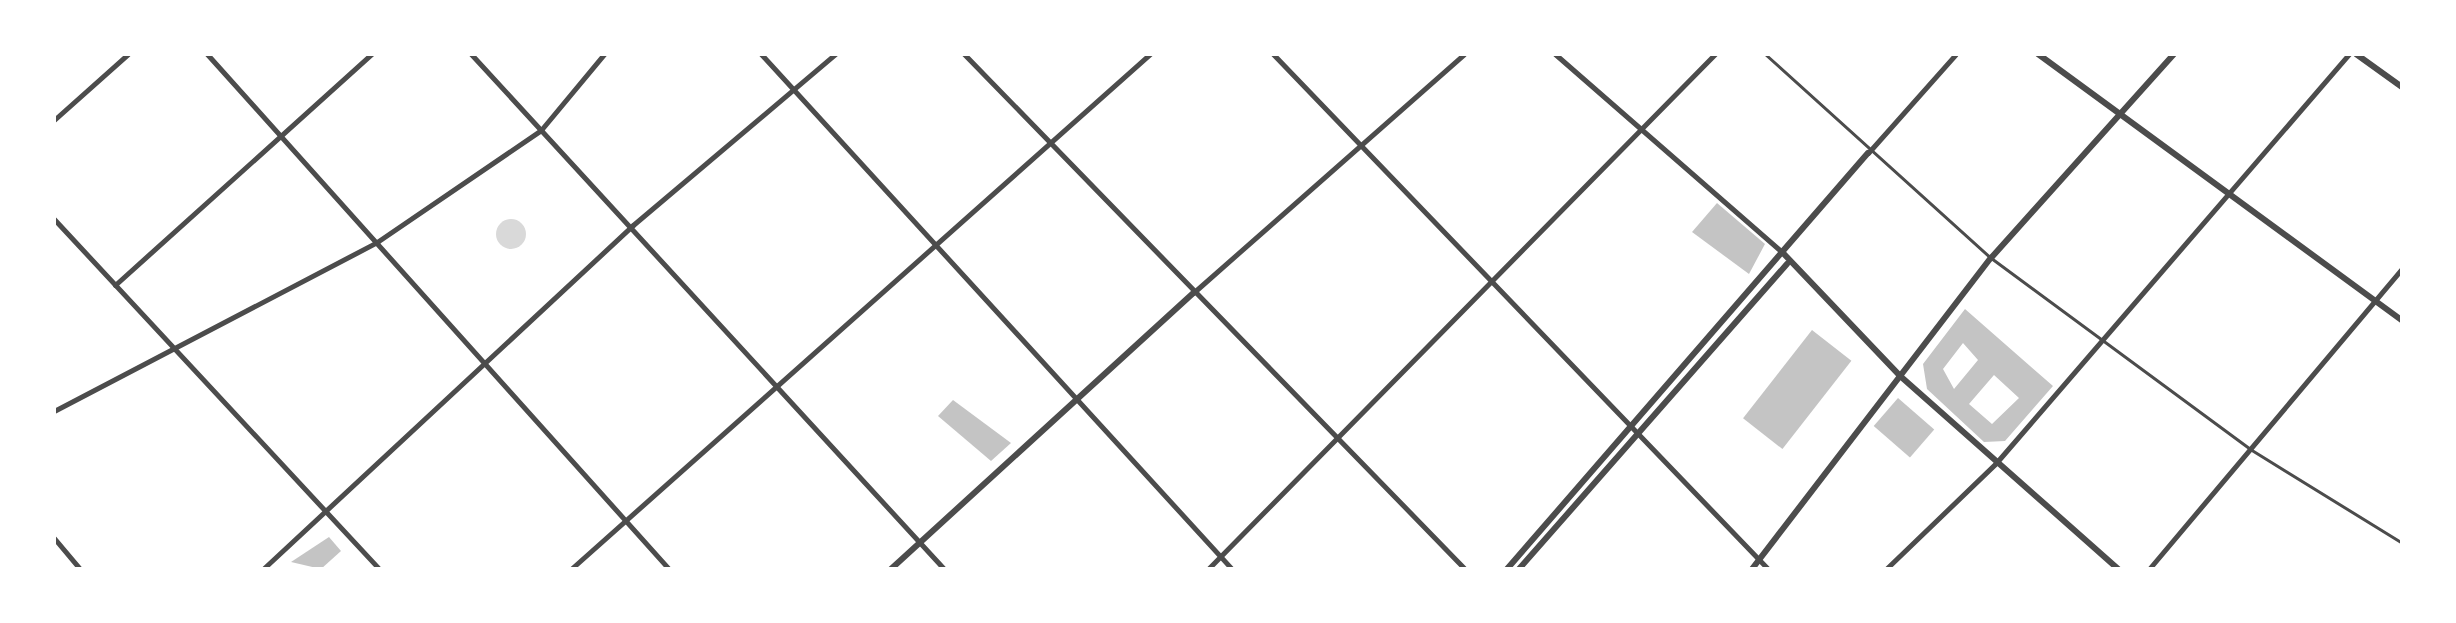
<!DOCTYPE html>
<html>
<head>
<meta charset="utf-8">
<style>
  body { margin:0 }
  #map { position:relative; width:2456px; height:623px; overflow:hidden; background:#fff; font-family:"Varela Round",sans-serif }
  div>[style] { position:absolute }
  .water>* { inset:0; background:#d9d9d9 }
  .round { border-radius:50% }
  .building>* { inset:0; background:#c4c4c4; transform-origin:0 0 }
  .pedestrian>* { height:3px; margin:-1.5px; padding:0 1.5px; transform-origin:1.5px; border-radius:1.5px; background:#4c4c4c }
  .minor>* { height:5px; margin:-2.5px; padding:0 2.5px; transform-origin:2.5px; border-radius:2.5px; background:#4c4c4c }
  .tertiary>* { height:6px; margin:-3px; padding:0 3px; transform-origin:3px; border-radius:3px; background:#4c4c4c }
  span { translate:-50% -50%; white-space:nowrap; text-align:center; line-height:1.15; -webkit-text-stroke:8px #fff; paint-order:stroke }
  .frame { position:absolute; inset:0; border:56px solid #fff; pointer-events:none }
</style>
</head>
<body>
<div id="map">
  <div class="water">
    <i class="round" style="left:496px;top:219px;width:30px;height:30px"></i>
  </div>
  <div class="building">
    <i style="clip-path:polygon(1717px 203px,1765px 244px,1749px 274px,1692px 232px)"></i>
    <i style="clip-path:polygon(evenodd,1965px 309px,2053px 386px,2005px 441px,1984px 442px,1927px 389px,1923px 364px,1965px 309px,1963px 343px,1978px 360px,1954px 389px,1943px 369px,1963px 343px,1965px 309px,1994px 375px,2019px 398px,1992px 424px,1969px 404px,1994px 375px)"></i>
    <i style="left:1812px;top:330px;width:50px;height:112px;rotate:38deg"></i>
    <i style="left:1898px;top:398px;width:48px;height:37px;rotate:41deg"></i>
    <i style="clip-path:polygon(953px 400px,1011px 443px,991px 461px,938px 416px)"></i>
    <i style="clip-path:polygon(329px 537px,341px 551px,321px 569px,291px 562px)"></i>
  </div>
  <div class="pedestrian">
    <i style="left:1765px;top:54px;width:304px;rotate:42.1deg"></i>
    <i style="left:1991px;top:258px;width:322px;rotate:36.4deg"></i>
    <i style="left:2250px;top:449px;width:179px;rotate:31.7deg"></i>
  </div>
  <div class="minor">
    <i style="left:207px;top:54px;width:692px;rotate:48.11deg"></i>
    <i style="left:471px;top:54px;width:699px;rotate:47.43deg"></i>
    <i style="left:761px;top:54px;width:698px;rotate:47.56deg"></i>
    <i style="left:964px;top:54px;width:718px;rotate:45.79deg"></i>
    <i style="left:1273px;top:54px;width:714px;rotate:46.13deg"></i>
    <i style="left:1555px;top:54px;width:303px;rotate:41.1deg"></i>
    <i style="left:54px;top:120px;width:99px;rotate:-41.7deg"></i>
    <i style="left:1868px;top:153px;width:132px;rotate:-48.4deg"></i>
    <i style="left:54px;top:219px;width:478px;rotate:47.1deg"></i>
    <i style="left:115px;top:285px;width:346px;rotate:-42deg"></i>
    <i style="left:1193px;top:293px;width:361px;rotate:-41.4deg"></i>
    <i style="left:54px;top:411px;width:365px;rotate:-27.6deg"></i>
    <i style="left:377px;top:242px;width:199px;rotate:-34.3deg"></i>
    <i style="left:541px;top:130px;width:99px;rotate:-50.3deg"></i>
    <i style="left:54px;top:538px;width:40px;rotate:50deg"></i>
    <i style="left:263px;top:569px;width:505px;rotate:-42.91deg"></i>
    <i style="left:633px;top:225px;width:265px;rotate:-40.2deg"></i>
    <i style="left:571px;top:569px;width:775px;rotate:-41.65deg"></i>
    <i style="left:1208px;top:569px;width:723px;rotate:-45.45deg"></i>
    <i style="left:1886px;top:569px;width:153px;rotate:-43.9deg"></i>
    <i style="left:1996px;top:463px;width:540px;rotate:-49.2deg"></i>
    <i style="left:2149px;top:569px;width:392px;rotate:-49.9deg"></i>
  </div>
  <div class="tertiary">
    <i style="left:2038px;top:54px;width:451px;rotate:36.2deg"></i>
    <i style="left:2356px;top:54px;width:57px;rotate:35.7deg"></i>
    <i style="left:1783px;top:253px;width:168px;rotate:46.4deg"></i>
    <i style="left:1899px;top:375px;width:293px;rotate:41.5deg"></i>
    <i style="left:891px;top:569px;width:409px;rotate:-42.4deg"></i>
    <i style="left:1507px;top:569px;width:551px;rotate:-49.05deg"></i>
    <i style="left:1519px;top:569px;width:406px;rotate:-48.7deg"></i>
    <i style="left:1752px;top:569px;width:392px;rotate:-52.5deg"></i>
    <i style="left:1991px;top:258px;width:274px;rotate:-48.1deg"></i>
  </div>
  <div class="frame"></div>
</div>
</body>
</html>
